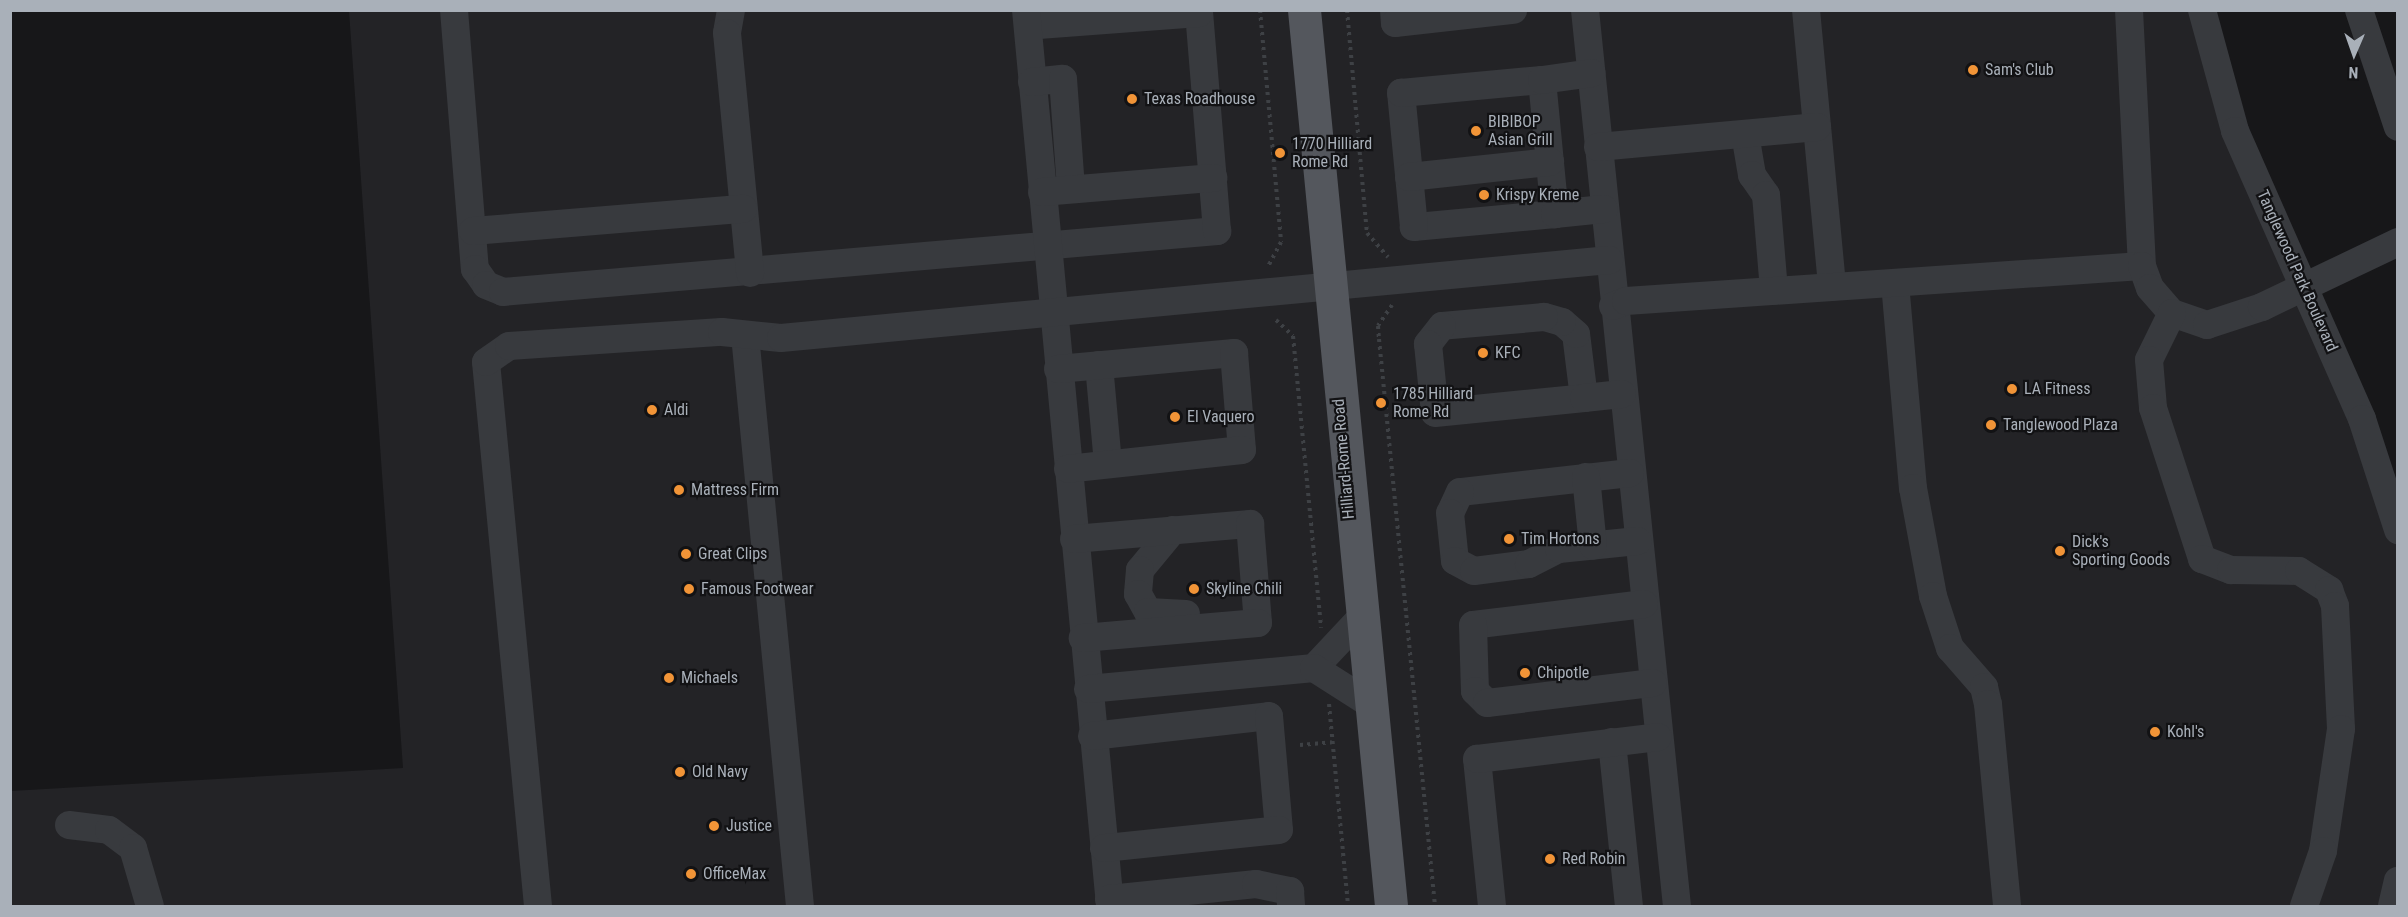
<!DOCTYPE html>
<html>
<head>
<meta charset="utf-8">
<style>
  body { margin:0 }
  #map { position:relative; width:2408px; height:917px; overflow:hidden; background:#171719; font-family:"Roboto Condensed",sans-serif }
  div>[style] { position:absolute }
  .built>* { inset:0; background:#232326 }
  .path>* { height:4px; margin-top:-2px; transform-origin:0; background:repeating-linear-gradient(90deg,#3e4145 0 3px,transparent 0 7.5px) }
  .minor>* { height:28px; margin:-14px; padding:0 14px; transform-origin:14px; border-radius:14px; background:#383a3e }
  .major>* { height:33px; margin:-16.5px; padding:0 16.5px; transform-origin:16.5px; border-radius:16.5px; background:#54575d }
  .dots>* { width:16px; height:16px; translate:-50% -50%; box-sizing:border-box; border:3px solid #121214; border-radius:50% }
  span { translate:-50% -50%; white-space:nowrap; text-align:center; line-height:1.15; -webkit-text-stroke:4.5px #121214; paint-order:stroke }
  .poi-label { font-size:16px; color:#a9b0b9 }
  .left { translate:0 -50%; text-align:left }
  .street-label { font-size:16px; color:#a9b0b9 }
  .frame { position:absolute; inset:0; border:12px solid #a9b0b9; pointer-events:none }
  .north { position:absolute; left:2324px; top:24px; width:60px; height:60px; -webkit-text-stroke:4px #121214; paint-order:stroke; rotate:182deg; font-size:16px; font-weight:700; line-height:24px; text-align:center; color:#a9b0b9 }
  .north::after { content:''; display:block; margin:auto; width:21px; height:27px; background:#a9b0b9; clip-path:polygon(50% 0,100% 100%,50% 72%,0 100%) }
</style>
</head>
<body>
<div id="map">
  <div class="built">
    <i style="clip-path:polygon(349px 11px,2202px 11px,2397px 530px,2398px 881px,2392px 906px,11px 906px,11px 791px,403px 768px)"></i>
  </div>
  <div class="path">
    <i style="left:1260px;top:10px;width:233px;rotate:84.8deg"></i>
    <i style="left:1281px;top:242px;width:26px;rotate:118deg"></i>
    <i style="left:1347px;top:10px;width:224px;rotate:84.9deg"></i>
    <i style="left:1367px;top:233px;width:32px;rotate:49deg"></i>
    <i style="left:1392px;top:305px;width:25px;rotate:124deg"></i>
    <i style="left:1378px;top:326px;width:13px;rotate:86deg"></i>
    <i style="left:1379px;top:339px;width:570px;rotate:84.36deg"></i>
    <i style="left:1276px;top:320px;width:23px;rotate:43deg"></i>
    <i style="left:1293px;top:336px;width:293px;rotate:84.5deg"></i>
    <i style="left:1329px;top:704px;width:203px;rotate:84.6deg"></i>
    <i style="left:1300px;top:745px;width:32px;rotate:-5deg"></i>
  </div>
  <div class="minor">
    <i style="left:454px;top:10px;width:260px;rotate:85.4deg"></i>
    <i style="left:475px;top:269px;width:19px;rotate:55deg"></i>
    <i style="left:486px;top:285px;width:18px;rotate:22deg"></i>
    <i style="left:503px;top:292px;width:717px;rotate:-4.88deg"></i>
    <i style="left:1217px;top:231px;width:219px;rotate:-94.7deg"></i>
    <i style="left:1199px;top:13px;width:171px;rotate:175.7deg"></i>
    <i style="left:731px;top:10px;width:23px;rotate:100deg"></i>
    <i style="left:727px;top:33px;width:241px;rotate:84.5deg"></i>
    <i style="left:1026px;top:10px;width:900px;rotate:84.64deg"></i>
    <i style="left:1394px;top:10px;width:13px;rotate:86deg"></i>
    <i style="left:1395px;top:23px;width:119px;rotate:-6.3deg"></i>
    <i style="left:1585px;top:10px;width:901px;rotate:84.14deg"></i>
    <i style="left:1806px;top:10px;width:278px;rotate:84.6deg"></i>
    <i style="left:2129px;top:10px;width:256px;rotate:87.1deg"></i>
    <i style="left:2202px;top:10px;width:125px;rotate:74.7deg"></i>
    <i style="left:2235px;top:131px;width:315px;rotate:66.2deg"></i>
    <i style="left:2362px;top:419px;width:117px;rotate:72deg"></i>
    <i style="left:2359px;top:10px;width:123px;rotate:71.6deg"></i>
    <i style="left:1542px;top:80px;width:135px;rotate:84.5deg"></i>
    <i style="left:1555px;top:214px;width:142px;rotate:174.7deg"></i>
    <i style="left:1414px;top:227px;width:135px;rotate:-95.5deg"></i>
    <i style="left:1401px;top:93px;width:142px;rotate:-5.3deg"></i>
    <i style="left:1542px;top:80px;width:50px;rotate:-8deg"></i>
    <i style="left:1032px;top:82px;width:31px;rotate:-6deg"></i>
    <i style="left:1063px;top:79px;width:110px;rotate:85.8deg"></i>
    <i style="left:1745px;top:134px;width:42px;rotate:80.3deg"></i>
    <i style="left:1752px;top:175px;width:24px;rotate:55deg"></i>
    <i style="left:1766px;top:195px;width:96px;rotate:85.2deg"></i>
    <i style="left:1598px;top:147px;width:220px;rotate:-5.2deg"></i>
    <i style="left:1409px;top:177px;width:142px;rotate:-6.1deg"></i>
    <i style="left:1042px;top:192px;width:172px;rotate:-4.7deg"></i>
    <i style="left:1555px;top:214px;width:49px;rotate:-5.8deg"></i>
    <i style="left:473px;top:231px;width:271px;rotate:-4.7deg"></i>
    <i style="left:1895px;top:283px;width:206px;rotate:85deg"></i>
    <i style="left:1913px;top:488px;width:110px;rotate:79.5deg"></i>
    <i style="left:1933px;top:596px;width:55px;rotate:71.9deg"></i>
    <i style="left:1950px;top:648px;width:52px;rotate:48.9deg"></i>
    <i style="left:1984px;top:687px;width:17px;rotate:77deg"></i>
    <i style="left:1988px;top:704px;width:203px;rotate:84.6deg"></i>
    <i style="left:1613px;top:306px;width:14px;rotate:-21deg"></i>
    <i style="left:1626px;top:301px;width:517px;rotate:-3.88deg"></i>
    <i style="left:2142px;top:266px;width:23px;rotate:70deg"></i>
    <i style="left:2150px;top:288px;width:33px;rotate:49deg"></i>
    <i style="left:2172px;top:313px;width:37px;rotate:19deg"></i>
    <i style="left:2207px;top:325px;width:58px;rotate:-18.1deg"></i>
    <i style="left:2262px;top:307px;width:151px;rotate:-25.5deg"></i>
    <i style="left:2172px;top:313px;width:52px;rotate:116.1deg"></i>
    <i style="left:2149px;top:360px;width:48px;rotate:85.2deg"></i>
    <i style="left:2153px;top:408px;width:159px;rotate:72deg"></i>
    <i style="left:2202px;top:559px;width:31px;rotate:21deg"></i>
    <i style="left:2231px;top:570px;width:68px;rotate:0.8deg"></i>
    <i style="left:2299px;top:571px;width:36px;rotate:32deg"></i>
    <i style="left:2329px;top:590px;width:17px;rotate:69deg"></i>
    <i style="left:2335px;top:606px;width:123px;rotate:87.2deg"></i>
    <i style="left:2341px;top:729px;width:123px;rotate:98.4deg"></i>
    <i style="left:2323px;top:851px;width:58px;rotate:109.1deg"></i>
    <i style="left:745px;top:335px;width:574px;rotate:84.5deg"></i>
    <i style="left:1099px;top:365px;width:99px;rotate:84.8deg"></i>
    <i style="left:1058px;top:369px;width:177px;rotate:-5.2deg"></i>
    <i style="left:1234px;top:353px;width:97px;rotate:85.3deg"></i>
    <i style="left:1242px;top:450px;width:175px;rotate:173.8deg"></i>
    <i style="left:1584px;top:398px;width:64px;rotate:-97.1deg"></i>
    <i style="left:1576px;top:334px;width:18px;rotate:-139deg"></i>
    <i style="left:1562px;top:322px;width:19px;rotate:-164deg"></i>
    <i style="left:1544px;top:317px;width:102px;rotate:175deg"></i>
    <i style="left:1442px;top:326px;width:23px;rotate:128deg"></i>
    <i style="left:1428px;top:344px;width:69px;rotate:84.2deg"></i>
    <i style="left:1435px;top:413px;width:150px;rotate:-5.7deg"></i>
    <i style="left:1584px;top:398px;width:38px;rotate:-6deg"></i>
    <i style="left:1630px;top:473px;width:171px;rotate:173.6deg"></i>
    <i style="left:1460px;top:492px;width:23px;rotate:115deg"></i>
    <i style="left:1450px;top:513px;width:48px;rotate:84.1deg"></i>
    <i style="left:1455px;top:561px;width:21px;rotate:28deg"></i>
    <i style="left:1474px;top:571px;width:55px;rotate:-7.3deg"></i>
    <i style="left:1529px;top:564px;width:34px;rotate:-27deg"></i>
    <i style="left:1559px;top:549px;width:79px;rotate:-5.8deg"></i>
    <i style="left:1586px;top:477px;width:69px;rotate:84.2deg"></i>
    <i style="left:1173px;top:530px;width:52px;rotate:129.5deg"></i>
    <i style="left:1140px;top:570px;width:24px;rotate:95deg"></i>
    <i style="left:1138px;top:594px;width:21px;rotate:61deg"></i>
    <i style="left:1148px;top:612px;width:38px;rotate:3deg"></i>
    <i style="left:1074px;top:539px;width:177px;rotate:-4.9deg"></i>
    <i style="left:1250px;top:524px;width:99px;rotate:85.4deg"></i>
    <i style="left:1258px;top:623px;width:176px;rotate:175.1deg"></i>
    <i style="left:1644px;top:604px;width:172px;rotate:173deg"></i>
    <i style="left:1473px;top:625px;width:66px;rotate:88.3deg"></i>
    <i style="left:1475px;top:691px;width:17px;rotate:45deg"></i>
    <i style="left:1487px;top:703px;width:167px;rotate:-6.9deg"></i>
    <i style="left:1314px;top:668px;width:67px;rotate:-46.8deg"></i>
    <i style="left:1088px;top:689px;width:227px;rotate:-5.3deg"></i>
    <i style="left:1314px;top:668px;width:65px;rotate:32.5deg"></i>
    <i style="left:1092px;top:736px;width:178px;rotate:-6.4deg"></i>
    <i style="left:1269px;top:716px;width:114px;rotate:85deg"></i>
    <i style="left:1279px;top:830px;width:176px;rotate:174.1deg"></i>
    <i style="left:1612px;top:742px;width:165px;rotate:84.1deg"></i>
    <i style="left:69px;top:825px;width:40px;rotate:7.1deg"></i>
    <i style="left:109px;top:830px;width:30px;rotate:37deg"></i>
    <i style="left:133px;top:848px;width:60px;rotate:73.7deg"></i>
    <i style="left:1109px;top:899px;width:148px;rotate:-5.8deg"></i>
    <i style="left:1256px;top:884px;width:35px;rotate:12deg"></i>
    <i style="left:1290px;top:891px;width:15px;rotate:86deg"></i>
    <i style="left:538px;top:906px;width:546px;rotate:-95.46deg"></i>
    <i style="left:486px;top:362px;width:28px;rotate:-35deg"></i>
    <i style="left:509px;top:346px;width:213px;rotate:-3.8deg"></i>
    <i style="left:722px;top:332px;width:59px;rotate:5.8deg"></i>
    <i style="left:781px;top:338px;width:832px;rotate:-5.38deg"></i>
    <i style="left:1492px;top:906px;width:148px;rotate:-95.8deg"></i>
    <i style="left:1477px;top:759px;width:182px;rotate:-6.9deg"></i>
    <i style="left:2392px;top:906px;width:26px;rotate:-77deg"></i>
  </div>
  <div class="major">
    <i style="left:1304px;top:10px;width:900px;rotate:84.45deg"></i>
  </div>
  <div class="dots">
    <i style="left:1973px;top:70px;background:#f19437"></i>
    <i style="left:1132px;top:99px;background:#f19437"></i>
    <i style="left:1476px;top:131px;background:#f19437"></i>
    <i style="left:1280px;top:153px;background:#f19437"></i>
    <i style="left:1484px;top:195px;background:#f19437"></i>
    <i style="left:1483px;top:353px;background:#f19437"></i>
    <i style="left:2012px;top:389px;background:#f19437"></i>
    <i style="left:1381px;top:403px;background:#f19437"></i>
    <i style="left:652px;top:410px;background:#f19437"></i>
    <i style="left:1175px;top:417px;background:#f19437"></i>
    <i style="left:1991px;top:425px;background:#f19437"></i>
    <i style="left:679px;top:490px;background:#f19437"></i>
    <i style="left:1509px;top:539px;background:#f19437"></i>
    <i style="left:2060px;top:551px;background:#f19437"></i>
    <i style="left:686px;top:554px;background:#f19437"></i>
    <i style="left:689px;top:589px;background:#f19437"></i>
    <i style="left:1194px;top:589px;background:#f19437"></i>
    <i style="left:1525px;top:673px;background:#f19437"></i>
    <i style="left:669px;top:678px;background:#f19437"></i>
    <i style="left:2155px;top:732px;background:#f19437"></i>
    <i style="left:680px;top:772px;background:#f19437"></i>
    <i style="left:714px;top:826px;background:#f19437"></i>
    <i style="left:1550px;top:859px;background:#f19437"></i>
    <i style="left:691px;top:874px;background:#f19437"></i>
  </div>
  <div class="poi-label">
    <span class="left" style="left:1985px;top:70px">Sam's Club</span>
    <span class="left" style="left:1144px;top:99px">Texas Roadhouse</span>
    <span class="left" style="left:1488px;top:131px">BIBIBOP<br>Asian Grill</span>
    <span class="left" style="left:1292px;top:153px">1770 Hilliard<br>Rome Rd</span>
    <span class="left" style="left:1496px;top:195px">Krispy Kreme</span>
    <span class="left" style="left:1495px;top:353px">KFC</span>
    <span class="left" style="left:2024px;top:389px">LA Fitness</span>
    <span class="left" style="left:1393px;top:403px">1785 Hilliard<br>Rome Rd</span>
    <span class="left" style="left:664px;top:410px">Aldi</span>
    <span class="left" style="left:1187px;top:417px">El Vaquero</span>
    <span class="left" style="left:2003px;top:425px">Tanglewood Plaza</span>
    <span class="left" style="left:691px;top:490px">Mattress Firm</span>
    <span class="left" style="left:1521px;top:539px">Tim Hortons</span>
    <span class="left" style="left:2072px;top:551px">Dick's<br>Sporting Goods</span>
    <span class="left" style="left:698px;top:554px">Great Clips</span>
    <span class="left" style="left:701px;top:589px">Famous Footwear</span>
    <span class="left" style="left:1206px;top:589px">Skyline Chili</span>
    <span class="left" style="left:1537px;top:673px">Chipotle</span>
    <span class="left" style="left:681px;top:678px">Michaels</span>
    <span class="left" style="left:2167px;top:732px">Kohl's</span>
    <span class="left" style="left:692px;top:772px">Old Navy</span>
    <span class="left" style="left:726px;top:826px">Justice</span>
    <span class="left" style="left:1562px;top:859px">Red Robin</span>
    <span class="left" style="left:703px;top:874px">OfficeMax</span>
  </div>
  <div class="street-label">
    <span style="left:2297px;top:271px;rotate:66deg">Tanglewood Park Boulevard</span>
    <span style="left:1344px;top:459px;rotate:-95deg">Hilliard-Rome Road</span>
  </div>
  <div class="frame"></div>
  <div class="north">N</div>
</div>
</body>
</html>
